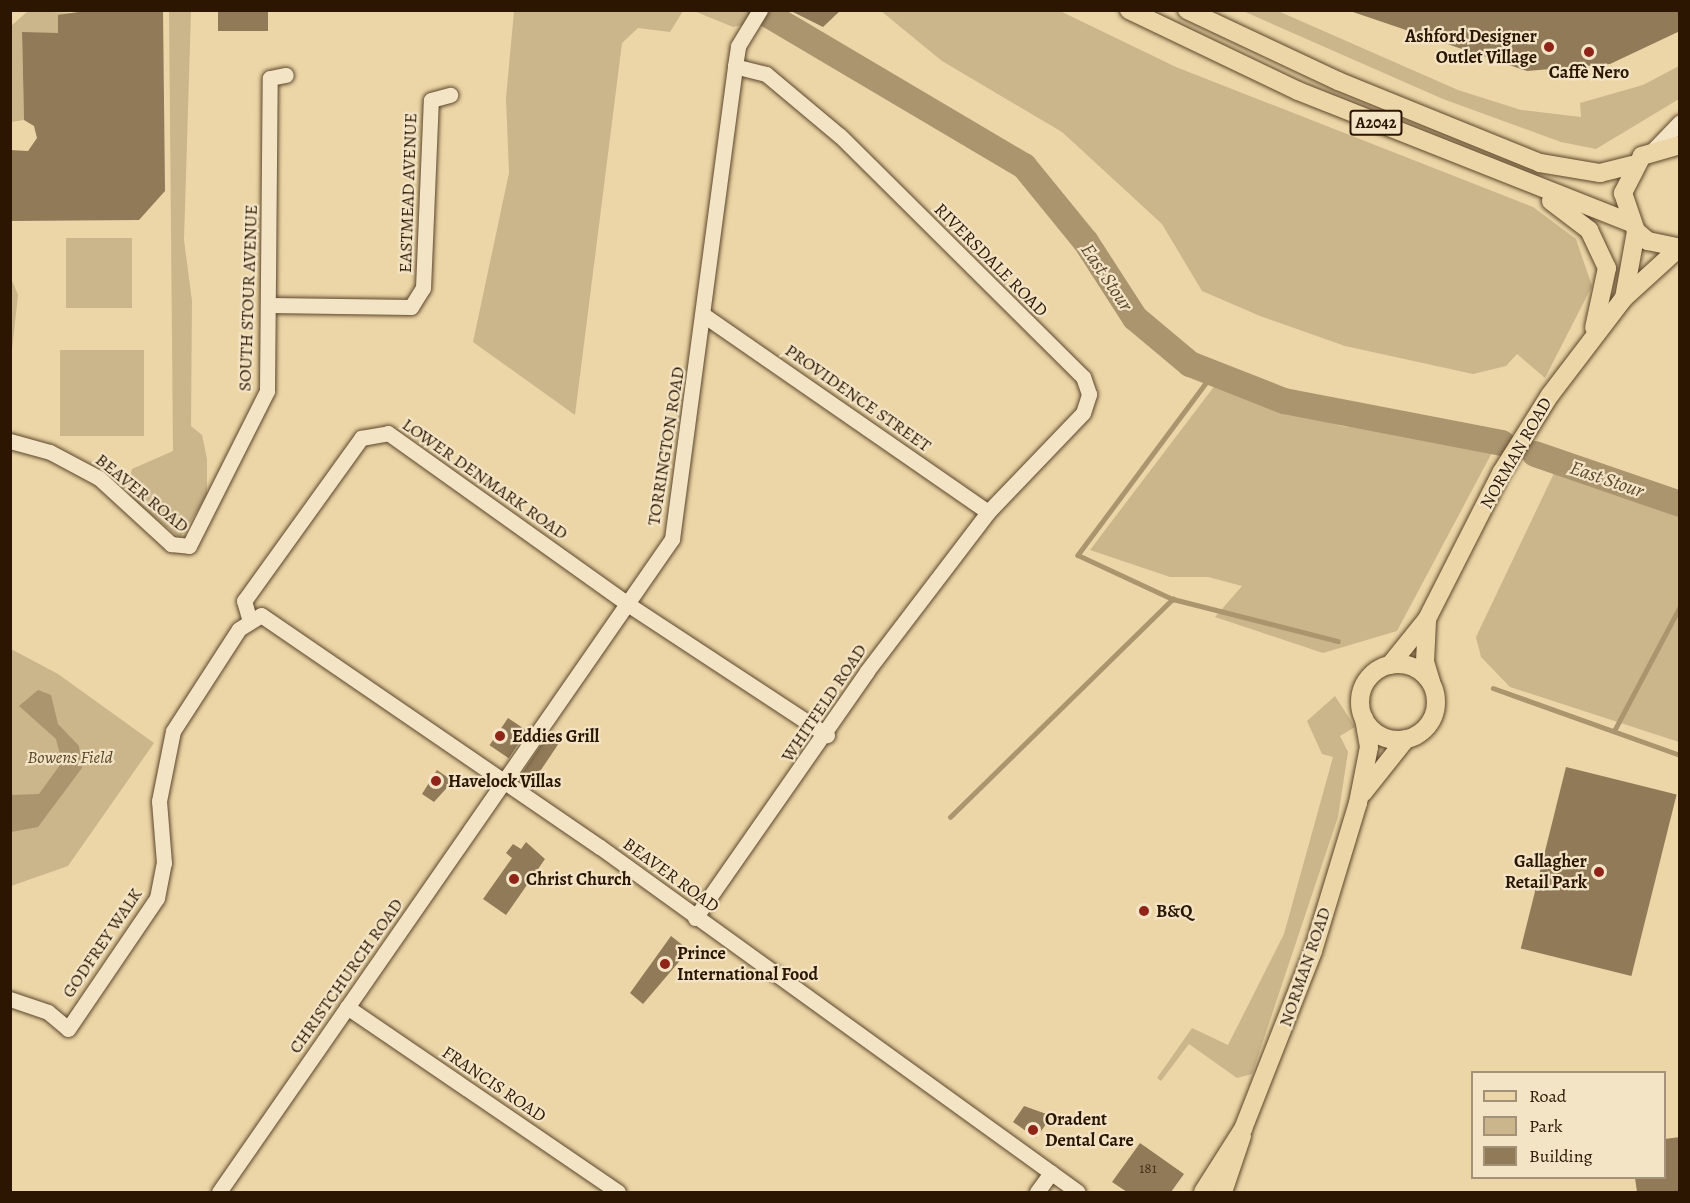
<!DOCTYPE html>
<html>
<head>
<meta charset="utf-8">
<style>
  body { margin:0 }
  #map { position:relative; width:1690px; height:1203px; overflow:hidden; background:#ecd6a7; font-family:Alegreya,serif }
  div>[style] { position:absolute }
  .green>* { inset:0; background:#cbb58b; transform-origin:0 0 }
  .water>* { inset:0; background:#ab956f }
  .stream>* { height:4.5px; margin:-2.25px; padding:0 2.25px; transform-origin:2.25px; border-radius:2.25px; background:#ab956f }
  .river>* { height:26px; margin:-13px; padding:0 13px; transform-origin:13px; border-radius:13px; background:#ab956f }
  .building>* { inset:0; background:#907a58; transform-origin:0 0 }
  .roads { filter:drop-shadow(0 0 2px #5c462b) drop-shadow(0 0 2px #5c462b) }
  .minor>* { height:15px; margin:-7.5px; padding:0 7.5px; transform-origin:7.5px; border-radius:7.5px; background:#f3e4c6 }
  .major>* { height:18px; margin:-9px; padding:0 9px; transform-origin:9px; border-radius:9px; background:#ecd6a7 }
  .major>.ring { margin:-9px; padding:0; box-sizing:content-box; background:none; border:18px solid #ecd6a7; border-radius:50% }
  .dots>* { width:16px; height:16px; translate:-50% -50%; box-sizing:border-box; border:3px solid #f3e4c6; border-radius:50% }
  span { translate:-50% -50%; white-space:nowrap; text-align:center; line-height:1.15; -webkit-text-stroke:4.5px #f3e4c6; paint-order:stroke }
  .number-label { font-size:15px; color:#452f18 }
  .number-label span { -webkit-text-stroke-width:0 }
  .shield-label span { padding:2px 4px; background:#f3e4c6; border:2px solid; border-radius:4px; -webkit-text-stroke-width:0 }
  .shield-label { font-size:16px; color:#2c1602; font-weight:700 }
  .poi-label { font-size:18px; color:#2c1602; font-weight:700 }
  .right { translate:-100% -50%; text-align:right }
  .left { translate:0 -50%; text-align:left }
  .street-label { font-size:18px; color:#2c1602 }
  .park-label { font-size:18px; color:#5c462b; font-style:italic }
  .water-label { font-size:20px; color:#5f492e; font-style:italic }
  .frame { position:absolute; inset:0; border:12px solid #2c1602; pointer-events:none }
  .legend { position:absolute; left:1471px; top:1071px; width:195px; height:108px; box-sizing:border-box; background:#f3e4c6; border:2px solid #a39278; margin:0; padding:8px 10px; list-style:none; font-size:18px; color:#2c1602 }
  .legend li { display:flex; align-items:center; gap:12px; height:30px }
  .legend b { width:30px; border:2px solid #a39278 }
</style>
</head>
<body>
<div id="map">
  <div class="green">
    <i style="clip-path:polygon(28px 11px,92px 14px,58px 15px,58px 33px,22px 33px,24px 120px,11px 122px,11px 26px)"></i>
    <i style="clip-path:polygon(169px 11px,191px 11px,184px 240px,192px 301px,191px 426px,202px 435px,207px 459px,207px 495px,180px 538px,131px 498px,127px 488px,132px 469px,173px 451px)"></i>
    <i style="clip-path:polygon(514px 11px,683px 11px,670px 32px,638px 28px,622px 43px,575px 415px,473px 342px,509px 173px,506px 98px)"></i>
    <i style="clip-path:polygon(694px 11px,752px 11px,743px 25px,733px 27px)"></i>
    <i style="clip-path:polygon(881px 11px,1060px 11px,1176px 67px,1533px 207px,1576px 239px,1592px 286px,1545px 378px,1517px 354px,1506px 366px,1473px 374px,1345px 346px,1260px 316px,1202px 291px,1162px 224px,1062px 132px,942px 61px)"></i>
    <i style="clip-path:polygon(1243px 11px,1278px 11px,1458px 90px,1521px 110px,1581px 117px,1580px 103px,1643px 85px,1679px 66px,1679px 99px,1596px 149px,1561px 142px,1443px 99px)"></i>
    <i style="left:66px;top:238px;width:66px;height:70px"></i>
    <i style="clip-path:polygon(11px 278px,18px 295px,11px 359px)"></i>
    <i style="left:60px;top:350px;width:84px;height:86px"></i>
    <i style="clip-path:polygon(1216px 384px,1342px 426px,1469px 439px,1495px 447px,1397px 631px,1323px 653px,1215px 617px,1242px 586px,1208px 577px,1170px 577px,1090px 550px)"></i>
    <i style="clip-path:polygon(1556px 469px,1679px 510px,1679px 742px,1510px 687px,1481px 657px,1476px 637px)"></i>
    <i style="clip-path:polygon(11px 649px,58px 674px,154px 743px,68px 866px,11px 886px)"></i>
    <i style="clip-path:polygon(1335px 696px,1355px 727px,1340px 736px,1348px 752px,1338px 817px,1252px 1074px,1237px 1078px,1189px 1044px,1161px 1081px,1157px 1078px,1192px 1028px,1228px 1045px,1284px 934px,1333px 757px,1322px 754px,1307px 721px)"></i>
  </div>
  <div class="water">
    <i style="clip-path:polygon(38px 690px,51px 695px,58px 724px,79px 746px,82px 768px,38px 827px,11px 832px,11px 795px,39px 794px,62px 762px,56px 739px,19px 706px)"></i>
  </div>
  <div class="stream">
    <i style="left:1213px;top:374px;width:226px;rotate:126.7deg"></i>
    <i style="left:1078px;top:555px;width:105px;rotate:24.9deg"></i>
    <i style="left:1173px;top:599px;width:170px;rotate:14.3deg"></i>
    <i style="left:1493px;top:688px;width:199px;rotate:19.7deg"></i>
    <i style="left:1614px;top:731px;width:139px;rotate:-62.1deg"></i>
    <i style="left:950px;top:817px;width:312px;rotate:-44.4deg"></i>
  </div>
  <div class="river">
    <i style="left:760px;top:10px;width:307px;rotate:30.6deg"></i>
    <i style="left:1024px;top:166px;width:98px;rotate:50.8deg"></i>
    <i style="left:1086px;top:242px;width:90px;rotate:57.2deg"></i>
    <i style="left:1135px;top:318px;width:72px;rotate:39.9deg"></i>
    <i style="left:1190px;top:364px;width:101px;rotate:21.5deg"></i>
    <i style="left:1284px;top:401px;width:222px;rotate:10.9deg"></i>
    <i style="left:1535px;top:454px;width:153px;rotate:19deg"></i>
  </div>
  <div class="building">
    <i style="clip-path:polygon(92px 10px,163px 10px,165px 191px,139px 220px,10px 221px,10px 150px,28px 151px,37px 138px,34px 126px,24px 120px,22px 32px,58px 33px,58px 15px)"></i>
    <i style="left:218px;top:10px;width:50px;height:21px"></i>
    <i style="clip-path:polygon(789px 10px,841px 10px,823px 27px)"></i>
    <i style="clip-path:polygon(1526px 10px,1680px 10px,1680px 31px,1610px 64px,1527px 71px,1350px 11px)"></i>
    <i style="left:508px;top:718px;width:23px;height:33px;rotate:34deg"></i>
    <i style="left:549px;top:733px;width:14px;height:51px;rotate:34deg"></i>
    <i style="left:1566px;top:767px;width:114px;height:187px;rotate:14deg"></i>
    <i style="clip-path:polygon(437px 770px,453px 781px,434px 802px,422px 794px)"></i>
    <i style="clip-path:polygon(526px 842px,545px 859px,506px 915px,483px 899px,512px 858px,506px 853px,513px 844px,521px 849px)"></i>
    <i style="clip-path:polygon(671px 936px,689px 950px,643px 1004px,630px 993px)"></i>
    <i style="clip-path:polygon(1024px 1106px,1052px 1116px,1036px 1138px,1013px 1122px)"></i>
    <i style="clip-path:polygon(1680px 1137px,1680px 1192px,1637px 1192px,1635px 1178px,1665px 1178px,1665px 1139px)"></i>
    <i style="clip-path:polygon(1140px 1143px,1184px 1174px,1171px 1192px,1127px 1192px,1112px 1182px)"></i>
  </div>
  <div class="roads">
    <div class="minor">
      <i style="left:1654px;top:149px;width:37px;rotate:-46deg"></i>
      <i style="left:270px;top:305px;width:141px;rotate:0.8deg"></i>
      <i style="left:411px;top:307px;width:22px;rotate:-58deg"></i>
      <i style="left:423px;top:288px;width:188px;rotate:-87.6deg"></i>
      <i style="left:431px;top:100px;width:20px;rotate:-15deg"></i>
      <i style="left:705px;top:316px;width:344px;rotate:34.7deg"></i>
      <i style="left:10px;top:441px;width:41px;rotate:15.4deg"></i>
      <i style="left:50px;top:452px;width:55px;rotate:28deg"></i>
      <i style="left:99px;top:478px;width:98px;rotate:42.5deg"></i>
      <i style="left:171px;top:544px;width:18px;rotate:6deg"></i>
      <i style="left:189px;top:546px;width:174px;rotate:-63.3deg"></i>
      <i style="left:267px;top:391px;width:313px;rotate:-89.5deg"></i>
      <i style="left:270px;top:78px;width:16px;rotate:-11deg"></i>
      <i style="left:249px;top:618px;width:18px;rotate:-106deg"></i>
      <i style="left:244px;top:601px;width:201px;rotate:-54.3deg"></i>
      <i style="left:361px;top:438px;width:27px;rotate:-10deg"></i>
      <i style="left:388px;top:433px;width:296px;rotate:35.5deg"></i>
      <i style="left:629px;top:605px;width:237px;rotate:33.3deg"></i>
      <i style="left:695px;top:918px;width:301px;rotate:-55.1deg"></i>
      <i style="left:867px;top:671px;width:200px;rotate:-52.7deg"></i>
      <i style="left:988px;top:512px;width:137px;rotate:-46.2deg"></i>
      <i style="left:1083px;top:413px;width:20px;rotate:-72deg"></i>
      <i style="left:1089px;top:394px;width:18px;rotate:-109deg"></i>
      <i style="left:1083px;top:377px;width:342px;rotate:-135.2deg"></i>
      <i style="left:840px;top:136px;width:97px;rotate:-140deg"></i>
      <i style="left:766px;top:74px;width:32px;rotate:-166deg"></i>
      <i style="left:10px;top:999px;width:40px;rotate:18.9deg"></i>
      <i style="left:48px;top:1012px;width:26px;rotate:40deg"></i>
      <i style="left:68px;top:1029px;width:158px;rotate:-55.8deg"></i>
      <i style="left:157px;top:898px;width:36px;rotate:-79deg"></i>
      <i style="left:164px;top:863px;width:62px;rotate:-94.6deg"></i>
      <i style="left:159px;top:801px;width:71px;rotate:-78.7deg"></i>
      <i style="left:173px;top:731px;width:121px;rotate:-57.1deg"></i>
      <i style="left:239px;top:629px;width:26px;rotate:-32deg"></i>
      <i style="left:261px;top:615px;width:411px;rotate:34.4deg"></i>
      <i style="left:600px;top:847px;width:589px;rotate:35.82deg"></i>
      <i style="left:347px;top:1007px;width:328px;rotate:34.3deg"></i>
      <i style="left:219px;top:1192px;width:795px;rotate:-55.25deg"></i>
      <i style="left:672px;top:539px;width:477px;rotate:-82.4deg"></i>
      <i style="left:735px;top:66px;width:20px;rotate:-81deg"></i>
      <i style="left:738px;top:46px;width:42px;rotate:-58.6deg"></i>
      <i style="left:1037px;top:1192px;width:24px;rotate:-54deg"></i>
    </div>
    <div class="major">
      <i style="left:1129px;top:10px;width:187px;rotate:25.6deg"></i>
      <i style="left:1298px;top:91px;width:356px;rotate:21.6deg"></i>
      <i style="left:1187px;top:10px;width:167px;rotate:25.2deg"></i>
      <i style="left:1338px;top:81px;width:218px;rotate:22.1deg"></i>
      <i style="left:1540px;top:163px;width:61px;rotate:9.5deg"></i>
      <i style="left:1600px;top:173px;width:33px;rotate:-14deg"></i>
      <i style="left:1680px;top:145px;width:40px;rotate:164deg"></i>
      <i style="left:1642px;top:156px;width:42px;rotate:117.2deg"></i>
      <i style="left:1623px;top:193px;width:40px;rotate:71.1deg"></i>
      <i style="left:1636px;top:231px;width:16px;rotate:40deg"></i>
      <i style="left:1648px;top:241px;width:33px;rotate:12deg"></i>
      <i style="left:1551px;top:201px;width:48px;rotate:37.3deg"></i>
      <i style="left:1589px;top:230px;width:42px;rotate:64.7deg"></i>
      <i style="left:1607px;top:268px;width:61px;rotate:102.2deg"></i>
      <i style="left:1624px;top:298px;width:68px;rotate:-79.8deg"></i>
      <i style="left:1427px;top:621px;width:41px;rotate:92.8deg"></i>
      <i style="left:1425px;top:662px;width:21px;rotate:73deg"></i>
      <i class="ring" style="left:1360px;top:664px;width:58px;height:58px"></i>
      <i style="left:1390px;top:665px;width:59px;rotate:-51.2deg"></i>
      <i style="left:1427px;top:619px;width:164px;rotate:-63.1deg"></i>
      <i style="left:1501px;top:473px;width:92px;rotate:-57.9deg"></i>
      <i style="left:1550px;top:395px;width:122px;rotate:-52.7deg"></i>
      <i style="left:1624px;top:298px;width:74px;rotate:-42.3deg"></i>
      <i style="left:1363px;top:793px;width:69px;rotate:-51.5deg"></i>
      <i style="left:1203px;top:1192px;width:75px;rotate:-57.6deg"></i>
      <i style="left:1243px;top:1129px;width:191px;rotate:-68.5deg"></i>
      <i style="left:1313px;top:951px;width:155px;rotate:-73.1deg"></i>
      <i style="left:1358px;top:803px;width:57px;rotate:-78.9deg"></i>
      <i style="left:1369px;top:747px;width:29px;rotate:-100deg"></i>
      <i style="left:1223px;top:1192px;width:59px;rotate:-71.3deg"></i>
    </div>
  </div>
  <div class="dots">
    <i style="left:1549px;top:47px;background:#8f2418"></i>
    <i style="left:1589px;top:52px;background:#8f2418"></i>
    <i style="left:500px;top:736px;background:#8f2418"></i>
    <i style="left:436px;top:781px;background:#8f2418"></i>
    <i style="left:1599px;top:872px;background:#8f2418"></i>
    <i style="left:514px;top:879px;background:#8f2418"></i>
    <i style="left:1144px;top:911px;background:#8f2418"></i>
    <i style="left:665px;top:964px;background:#8f2418"></i>
    <i style="left:1033px;top:1130px;background:#8f2418"></i>
  </div>
  <div class="number-label">
    <span style="left:1148px;top:1169px">181</span>
  </div>
  <div class="shield-label">
    <span style="left:1376px;top:123px">A2042</span>
  </div>
  <div class="poi-label">
    <span class="right" style="left:1537px;top:47px">Ashford Designer<br>Outlet Village</span>
    <span style="left:1589px;top:72px">Caffè Nero</span>
    <span class="left" style="left:512px;top:736px">Eddies Grill</span>
    <span class="left" style="left:448px;top:781px">Havelock Villas</span>
    <span class="right" style="left:1587px;top:872px">Gallagher<br>Retail Park</span>
    <span class="left" style="left:526px;top:879px">Christ Church</span>
    <span class="left" style="left:1156px;top:911px">B&amp;Q</span>
    <span class="left" style="left:677px;top:964px">Prince<br>International Food</span>
    <span class="left" style="left:1045px;top:1130px">Oradent<br>Dental Care</span>
  </div>
  <div class="street-label">
    <span style="left:408px;top:193px;rotate:-88deg">EASTMEAD AVENUE</span>
    <span style="left:991px;top:260px;rotate:45deg">RIVERSDALE ROAD</span>
    <span style="left:248px;top:298px;rotate:-88deg">SOUTH STOUR AVENUE</span>
    <span style="left:858px;top:398px;rotate:35deg">PROVIDENCE STREET</span>
    <span style="left:666px;top:446px;rotate:-81deg">TORRINGTON ROAD</span>
    <span style="left:1516px;top:453px;rotate:-60deg">NORMAN ROAD</span>
    <span style="left:485px;top:479px;rotate:35deg">LOWER DENMARK ROAD</span>
    <span style="left:142px;top:493px;rotate:39deg">BEAVER ROAD</span>
    <span style="left:824px;top:703px;rotate:-56deg">WHITFELD ROAD</span>
    <span style="left:671px;top:875px;rotate:36deg">BEAVER ROAD</span>
    <span style="left:102px;top:943px;rotate:-56deg">GODFREY WALK</span>
    <span style="left:1305px;top:967px;rotate:-71deg">NORMAN ROAD</span>
    <span style="left:346px;top:976px;rotate:-55deg">CHRISTCHURCH ROAD</span>
    <span style="left:494px;top:1084px;rotate:34deg">FRANCIS ROAD</span>
  </div>
  <div class="park-label">
    <span style="left:70px;top:757px">Bowens Field</span>
  </div>
  <div class="water-label">
    <span style="left:1107px;top:277px;rotate:56deg">East Stour</span>
    <span style="left:1607px;top:479px;rotate:19deg">East Stour</span>
  </div>
  <div class="frame"></div>
  <ul class="legend">
  <li><b style="height:8px;background:#ecd6a7"></b>Road</li>
  <li><b style="height:16px;background:#cbb58b"></b>Park</li>
  <li><b style="height:16px;background:#907a58"></b>Building</li>
  </ul>
</div>
</body>
</html>
